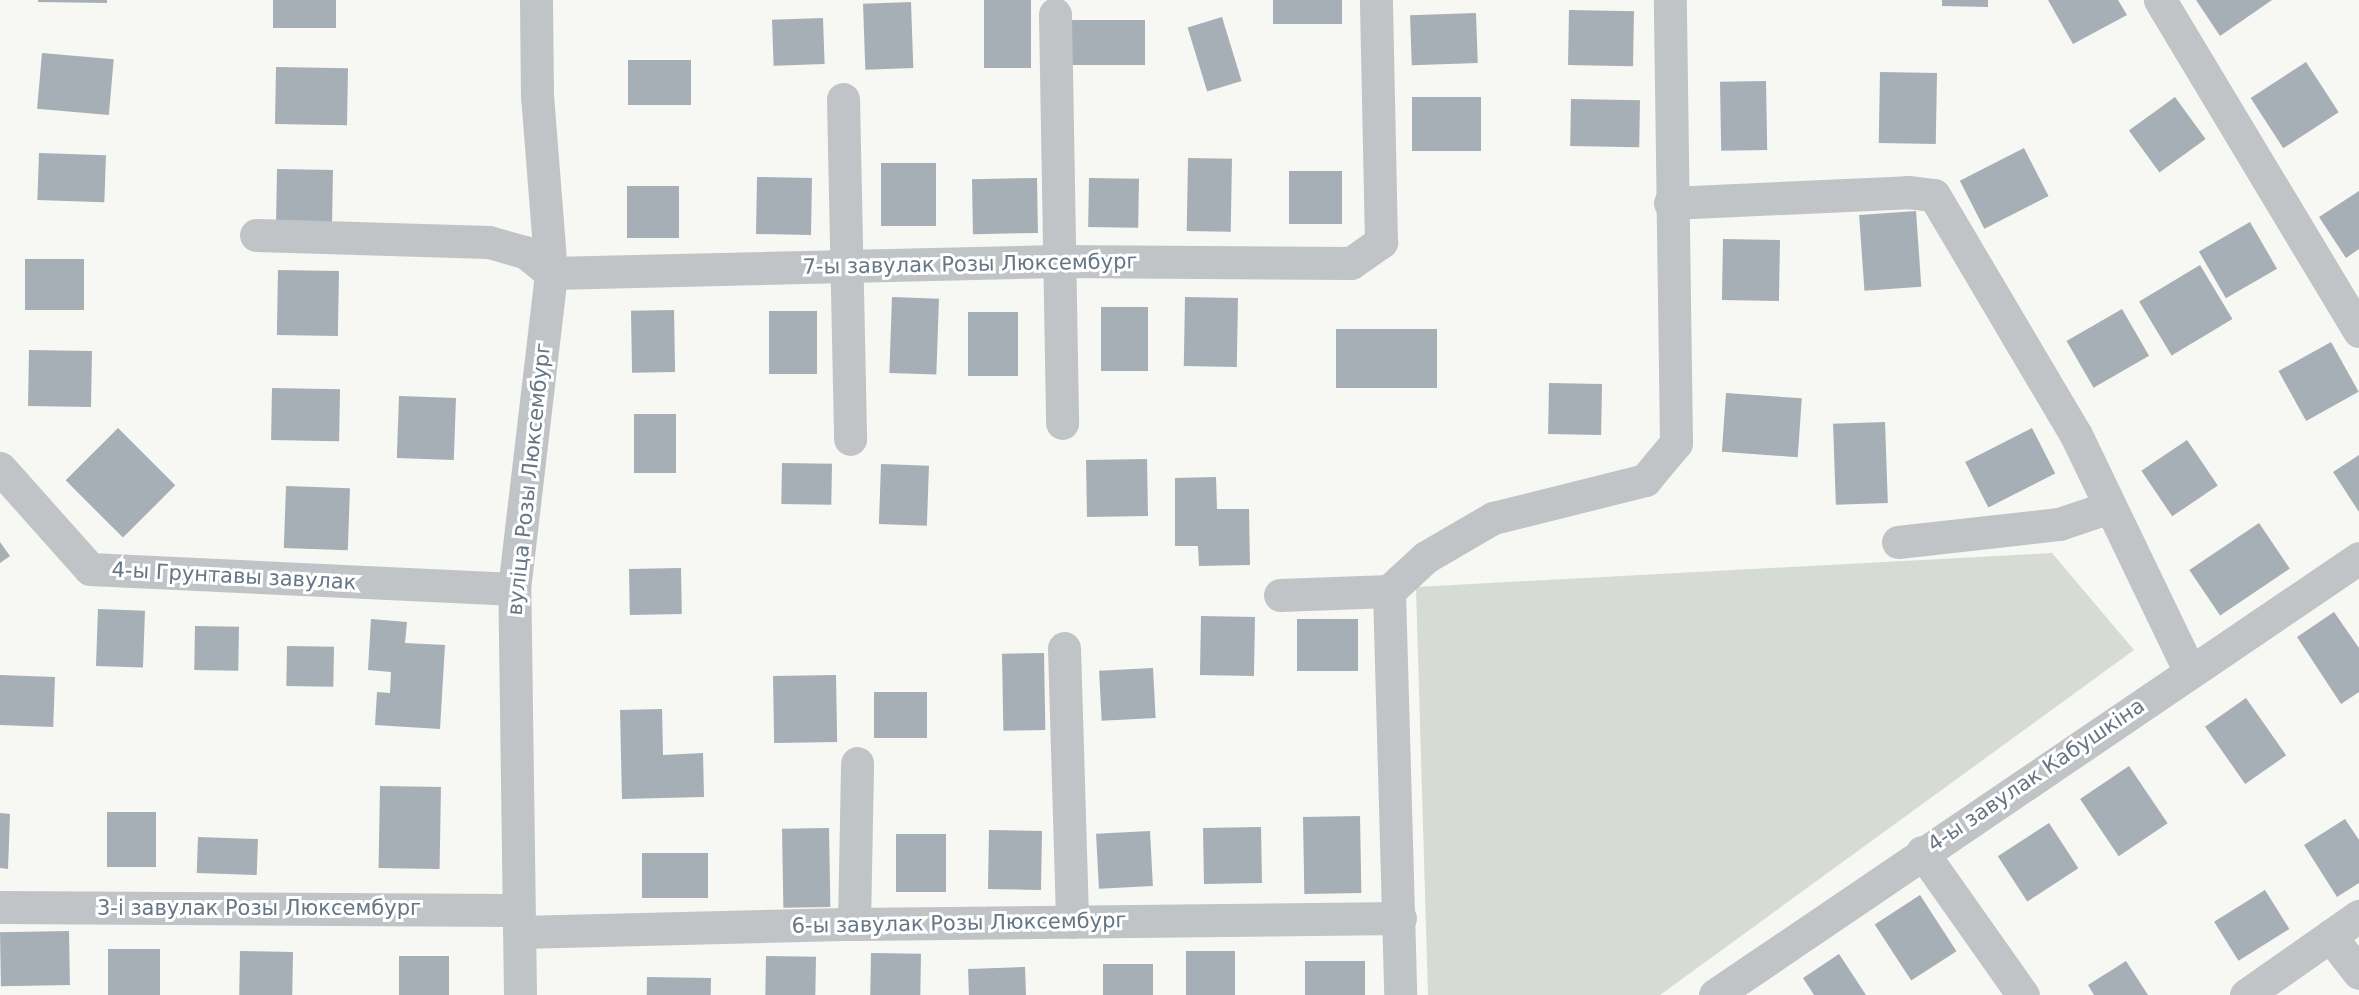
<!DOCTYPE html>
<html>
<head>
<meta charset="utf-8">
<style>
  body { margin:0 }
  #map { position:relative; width:2359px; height:995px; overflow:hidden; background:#f7f7f3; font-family:"DejaVu Sans",sans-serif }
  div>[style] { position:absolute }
  .green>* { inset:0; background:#d6dcd3 }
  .building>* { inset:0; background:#a6afb5; transform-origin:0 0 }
  .minor>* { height:33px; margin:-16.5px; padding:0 16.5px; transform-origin:16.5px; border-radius:16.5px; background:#c0c4c7 }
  span { translate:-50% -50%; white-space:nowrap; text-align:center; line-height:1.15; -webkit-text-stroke:6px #fff; paint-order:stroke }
  .street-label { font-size:21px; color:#667684 }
</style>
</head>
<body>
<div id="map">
  <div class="green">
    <i style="clip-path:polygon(2052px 553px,2134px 650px,1660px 995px,1428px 995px,1416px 587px)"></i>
  </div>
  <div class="building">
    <i style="clip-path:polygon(38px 0,107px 0,107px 3px,38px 2px)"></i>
    <i style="left:273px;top:0;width:63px;height:28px"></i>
    <i style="left:984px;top:0;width:47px;height:68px"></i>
    <i style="left:1273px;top:0;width:69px;height:24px"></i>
    <i style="clip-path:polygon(1942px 0,1988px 0,1988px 7px,1942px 6px)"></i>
    <i style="clip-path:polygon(2048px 0,2118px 0,2127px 15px,2073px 44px)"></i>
    <i style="clip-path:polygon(2196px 0,2272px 0,2220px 36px)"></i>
    <i style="left:911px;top:2px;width:66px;height:48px;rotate:88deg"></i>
    <i style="left:1569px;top:10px;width:65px;height:55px;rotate:1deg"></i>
    <i style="left:1476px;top:13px;width:50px;height:66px;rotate:88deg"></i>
    <i style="left:1222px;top:17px;width:67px;height:36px;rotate:73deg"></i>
    <i style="left:823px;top:18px;width:46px;height:51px;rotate:88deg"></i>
    <i style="left:1072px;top:20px;width:73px;height:45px"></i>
    <i style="left:42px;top:53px;width:72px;height:56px;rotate:5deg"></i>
    <i style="left:628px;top:60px;width:63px;height:45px"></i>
    <i style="left:2306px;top:62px;width:60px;height:66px;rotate:57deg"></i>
    <i style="left:276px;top:67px;width:72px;height:57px;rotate:1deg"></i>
    <i style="left:1880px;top:72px;width:57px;height:71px;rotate:1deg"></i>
    <i style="left:1766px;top:81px;width:69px;height:46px;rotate:89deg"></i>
    <i style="left:1481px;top:97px;width:54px;height:69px;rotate:90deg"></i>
    <i style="left:2175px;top:97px;width:52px;height:57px;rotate:54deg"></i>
    <i style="left:1571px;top:99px;width:69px;height:47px;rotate:1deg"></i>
    <i style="left:2024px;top:148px;width:54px;height:72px;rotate:63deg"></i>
    <i style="left:39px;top:153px;width:67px;height:47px;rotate:2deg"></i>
    <i style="left:1188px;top:158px;width:44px;height:73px;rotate:1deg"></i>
    <i style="left:881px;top:163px;width:55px;height:63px"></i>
    <i style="left:277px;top:169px;width:56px;height:54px;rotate:1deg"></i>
    <i style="left:1289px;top:171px;width:53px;height:53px"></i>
    <i style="left:757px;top:177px;width:55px;height:57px;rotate:1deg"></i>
    <i style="left:1037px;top:178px;width:55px;height:65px;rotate:89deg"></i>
    <i style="left:1089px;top:178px;width:50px;height:49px;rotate:1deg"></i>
    <i style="left:627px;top:186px;width:52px;height:52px"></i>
    <i style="clip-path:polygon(2359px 191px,2359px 249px,2346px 258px,2319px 217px)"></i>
    <i style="left:1916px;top:211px;width:76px;height:57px;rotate:86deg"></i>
    <i style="left:2250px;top:222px;width:54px;height:59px;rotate:60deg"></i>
    <i style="left:1723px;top:239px;width:57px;height:61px;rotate:1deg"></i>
    <i style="left:84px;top:259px;width:51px;height:59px;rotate:90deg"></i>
    <i style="left:2200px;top:265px;width:63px;height:71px;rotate:59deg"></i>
    <i style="left:278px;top:270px;width:61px;height:65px;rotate:1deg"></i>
    <i style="left:892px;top:297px;width:47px;height:76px;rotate:2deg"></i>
    <i style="left:1185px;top:297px;width:53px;height:69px;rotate:1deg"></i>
    <i style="left:1101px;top:307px;width:47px;height:64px"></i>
    <i style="left:2122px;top:309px;width:54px;height:64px;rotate:60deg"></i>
    <i style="left:674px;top:310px;width:62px;height:43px;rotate:89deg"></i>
    <i style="left:769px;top:311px;width:48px;height:63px"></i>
    <i style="left:968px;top:312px;width:50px;height:64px"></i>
    <i style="left:1437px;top:329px;width:59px;height:101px;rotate:90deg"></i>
    <i style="left:2331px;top:342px;width:57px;height:60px;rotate:61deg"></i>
    <i style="left:29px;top:350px;width:63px;height:56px;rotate:1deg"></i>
    <i style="left:1549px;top:383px;width:53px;height:51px;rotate:1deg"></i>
    <i style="left:272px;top:388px;width:68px;height:52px;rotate:1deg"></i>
    <i style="left:1726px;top:393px;width:76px;height:59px;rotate:4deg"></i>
    <i style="left:399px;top:396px;width:57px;height:62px;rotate:2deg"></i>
    <i style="left:634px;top:414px;width:42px;height:59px"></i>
    <i style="left:1885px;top:422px;width:81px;height:52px;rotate:88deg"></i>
    <i style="left:118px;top:428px;width:81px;height:74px;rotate:45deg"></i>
    <i style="left:2032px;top:428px;width:51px;height:75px;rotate:63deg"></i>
    <i style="left:2187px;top:440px;width:55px;height:55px;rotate:56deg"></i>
    <i style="clip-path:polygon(2359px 455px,2359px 512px,2333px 472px)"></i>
    <i style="left:1147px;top:459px;width:57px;height:61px;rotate:89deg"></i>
    <i style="left:782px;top:463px;width:50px;height:41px;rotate:1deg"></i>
    <i style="left:881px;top:464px;width:48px;height:60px;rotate:2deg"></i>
    <i style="clip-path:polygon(1216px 477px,1217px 509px,1249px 509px,1250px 565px,1199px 566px,1198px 546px,1175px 546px,1175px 478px)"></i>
    <i style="left:286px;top:486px;width:64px;height:62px;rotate:2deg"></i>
    <i style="left:2259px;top:523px;width:55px;height:84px;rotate:56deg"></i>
    <i style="clip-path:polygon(0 542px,10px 556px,0 563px)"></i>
    <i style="left:681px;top:568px;width:46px;height:52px;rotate:89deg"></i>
    <i style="left:98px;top:609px;width:47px;height:57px;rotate:2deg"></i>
    <i style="clip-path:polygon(2334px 612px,2359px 648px,2359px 692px,2341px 704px,2297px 637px)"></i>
    <i style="left:1201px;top:616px;width:54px;height:59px;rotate:1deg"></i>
    <i style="clip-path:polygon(371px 619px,407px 622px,405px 643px,445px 645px,440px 729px,375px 725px,377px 692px,390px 693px,391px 672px,368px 670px)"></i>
    <i style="left:1297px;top:619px;width:61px;height:52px"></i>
    <i style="left:195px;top:626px;width:44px;height:44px;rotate:1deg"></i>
    <i style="left:287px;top:646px;width:47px;height:40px;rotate:1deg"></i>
    <i style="left:1044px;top:653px;width:77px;height:42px;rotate:89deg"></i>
    <i style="left:1153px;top:668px;width:50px;height:54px;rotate:87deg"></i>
    <i style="left:0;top:675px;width:55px;height:50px;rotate:2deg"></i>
    <i style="left:836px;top:675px;width:67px;height:63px;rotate:89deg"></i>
    <i style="left:874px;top:692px;width:53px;height:46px"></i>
    <i style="left:2246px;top:698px;width:70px;height:50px;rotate:55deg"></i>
    <i style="clip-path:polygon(662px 709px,663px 755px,703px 753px,704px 797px,622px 799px,620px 710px)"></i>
    <i style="left:2129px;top:766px;width:69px;height:59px;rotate:56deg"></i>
    <i style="left:380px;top:786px;width:61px;height:82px;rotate:1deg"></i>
    <i style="left:107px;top:812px;width:49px;height:55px"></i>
    <i style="clip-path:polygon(0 813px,10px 814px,8px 869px,0 868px)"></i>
    <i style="left:1360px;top:816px;width:77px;height:57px;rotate:89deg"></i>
    <i style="clip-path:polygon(2345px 819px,2359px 840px,2359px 883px,2337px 897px,2304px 845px)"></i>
    <i style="left:2049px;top:823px;width:54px;height:61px;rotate:57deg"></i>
    <i style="left:1261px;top:827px;width:56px;height:58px;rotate:89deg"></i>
    <i style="left:829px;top:828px;width:79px;height:47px;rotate:89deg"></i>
    <i style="left:989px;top:830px;width:53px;height:59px;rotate:1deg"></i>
    <i style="left:1150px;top:831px;width:55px;height:54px;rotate:87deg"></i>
    <i style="left:896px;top:834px;width:50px;height:58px"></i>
    <i style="left:198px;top:837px;width:60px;height:36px;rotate:2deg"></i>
    <i style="left:708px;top:853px;width:45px;height:66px;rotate:90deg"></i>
    <i style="left:2265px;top:890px;width:46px;height:60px;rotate:58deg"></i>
    <i style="left:1920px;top:895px;width:67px;height:54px;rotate:57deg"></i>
    <i style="left:69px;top:931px;width:54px;height:69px;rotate:89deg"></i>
    <i style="left:160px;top:949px;width:46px;height:52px;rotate:90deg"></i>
    <i style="left:240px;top:951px;width:53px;height:44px;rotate:1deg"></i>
    <i style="left:1186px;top:951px;width:49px;height:44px"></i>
    <i style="left:871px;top:953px;width:50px;height:42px;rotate:1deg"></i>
    <i style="clip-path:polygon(1839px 954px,1866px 995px,1814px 995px,1803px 978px)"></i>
    <i style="left:399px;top:956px;width:50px;height:39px"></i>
    <i style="left:766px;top:956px;width:50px;height:39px;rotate:1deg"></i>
    <i style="left:1365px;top:961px;width:34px;height:60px;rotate:90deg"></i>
    <i style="clip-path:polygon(2126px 961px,2148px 995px,2094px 995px,2088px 985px)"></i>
    <i style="left:1103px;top:964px;width:50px;height:31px"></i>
    <i style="left:1025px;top:967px;width:28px;height:57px;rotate:88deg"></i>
    <i style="left:647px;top:977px;width:64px;height:18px;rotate:1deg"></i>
  </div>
  <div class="minor">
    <i style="left:2160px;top:0;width:386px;rotate:59deg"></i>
    <i style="left:1055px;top:14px;width:409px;rotate:89deg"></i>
    <i style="left:843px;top:99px;width:340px;rotate:88.8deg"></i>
    <i style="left:1670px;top:203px;width:238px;rotate:-2.6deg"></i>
    <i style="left:1908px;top:192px;width:26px;rotate:7deg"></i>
    <i style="left:1934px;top:195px;width:279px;rotate:59.4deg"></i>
    <i style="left:2076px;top:435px;width:263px;rotate:64.3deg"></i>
    <i style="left:256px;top:235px;width:233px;rotate:1.7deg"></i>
    <i style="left:489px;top:242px;width:37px;rotate:16deg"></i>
    <i style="left:525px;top:252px;width:33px;rotate:39deg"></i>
    <i style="left:551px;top:273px;width:506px;rotate:-1.36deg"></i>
    <i style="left:1057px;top:261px;width:294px;rotate:0.4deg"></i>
    <i style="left:1351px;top:263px;width:37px;rotate:-35deg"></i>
    <i style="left:1381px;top:242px;width:242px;rotate:-91.2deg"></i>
    <i style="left:0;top:468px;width:135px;rotate:48.3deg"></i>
    <i style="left:90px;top:569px;width:424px;rotate:2.7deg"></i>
    <i style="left:1898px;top:542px;width:162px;rotate:-6.4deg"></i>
    <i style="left:2059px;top:524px;width:54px;rotate:-18.4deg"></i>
    <i style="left:1389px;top:591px;width:50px;rotate:-42.6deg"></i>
    <i style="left:1426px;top:557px;width:78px;rotate:-30.2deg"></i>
    <i style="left:1493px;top:518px;width:157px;rotate:-14deg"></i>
    <i style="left:1645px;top:480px;width:48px;rotate:-50deg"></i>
    <i style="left:1676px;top:443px;width:443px;rotate:-90.8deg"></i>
    <i style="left:1280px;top:595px;width:109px;rotate:-2.1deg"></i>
    <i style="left:1389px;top:591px;width:404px;rotate:88.4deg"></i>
    <i style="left:1064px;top:648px;width:274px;rotate:88.3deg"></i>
    <i style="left:1922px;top:852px;width:175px;rotate:54.8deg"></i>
    <i style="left:0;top:907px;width:518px;rotate:0.33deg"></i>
    <i style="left:854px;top:924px;width:161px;rotate:-88.9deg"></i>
    <i style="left:519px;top:932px;width:335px;rotate:-1.4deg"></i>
    <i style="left:854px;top:924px;width:546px;rotate:-0.63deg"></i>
    <i style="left:2330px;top:936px;width:47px;rotate:51.9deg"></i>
    <i style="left:520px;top:995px;width:406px;rotate:-90.8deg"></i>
    <i style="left:514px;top:589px;width:318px;rotate:-83.3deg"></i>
    <i style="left:551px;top:273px;width:177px;rotate:-94.5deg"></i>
    <i style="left:537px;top:97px;width:97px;rotate:-90.6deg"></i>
    <i style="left:1715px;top:995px;width:778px;rotate:-34.16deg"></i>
    <i style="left:2246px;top:995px;width:138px;rotate:-35deg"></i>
  </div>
  <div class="street-label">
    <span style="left:970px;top:264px;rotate:-1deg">7-ы завулак Розы Люксембург</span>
    <span style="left:529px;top:479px;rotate:-84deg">вуліца Розы Люксембург</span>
    <span style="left:234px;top:576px;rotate:3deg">4-ы Грунтавы завулак</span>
    <span style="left:2036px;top:775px;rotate:-34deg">4-ы завулак Кабушкіна</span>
    <span style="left:259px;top:908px">3-і завулак Розы Люксембург</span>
    <span style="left:959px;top:923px;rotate:-1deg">6-ы завулак Розы Люксембург</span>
  </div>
</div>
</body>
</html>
